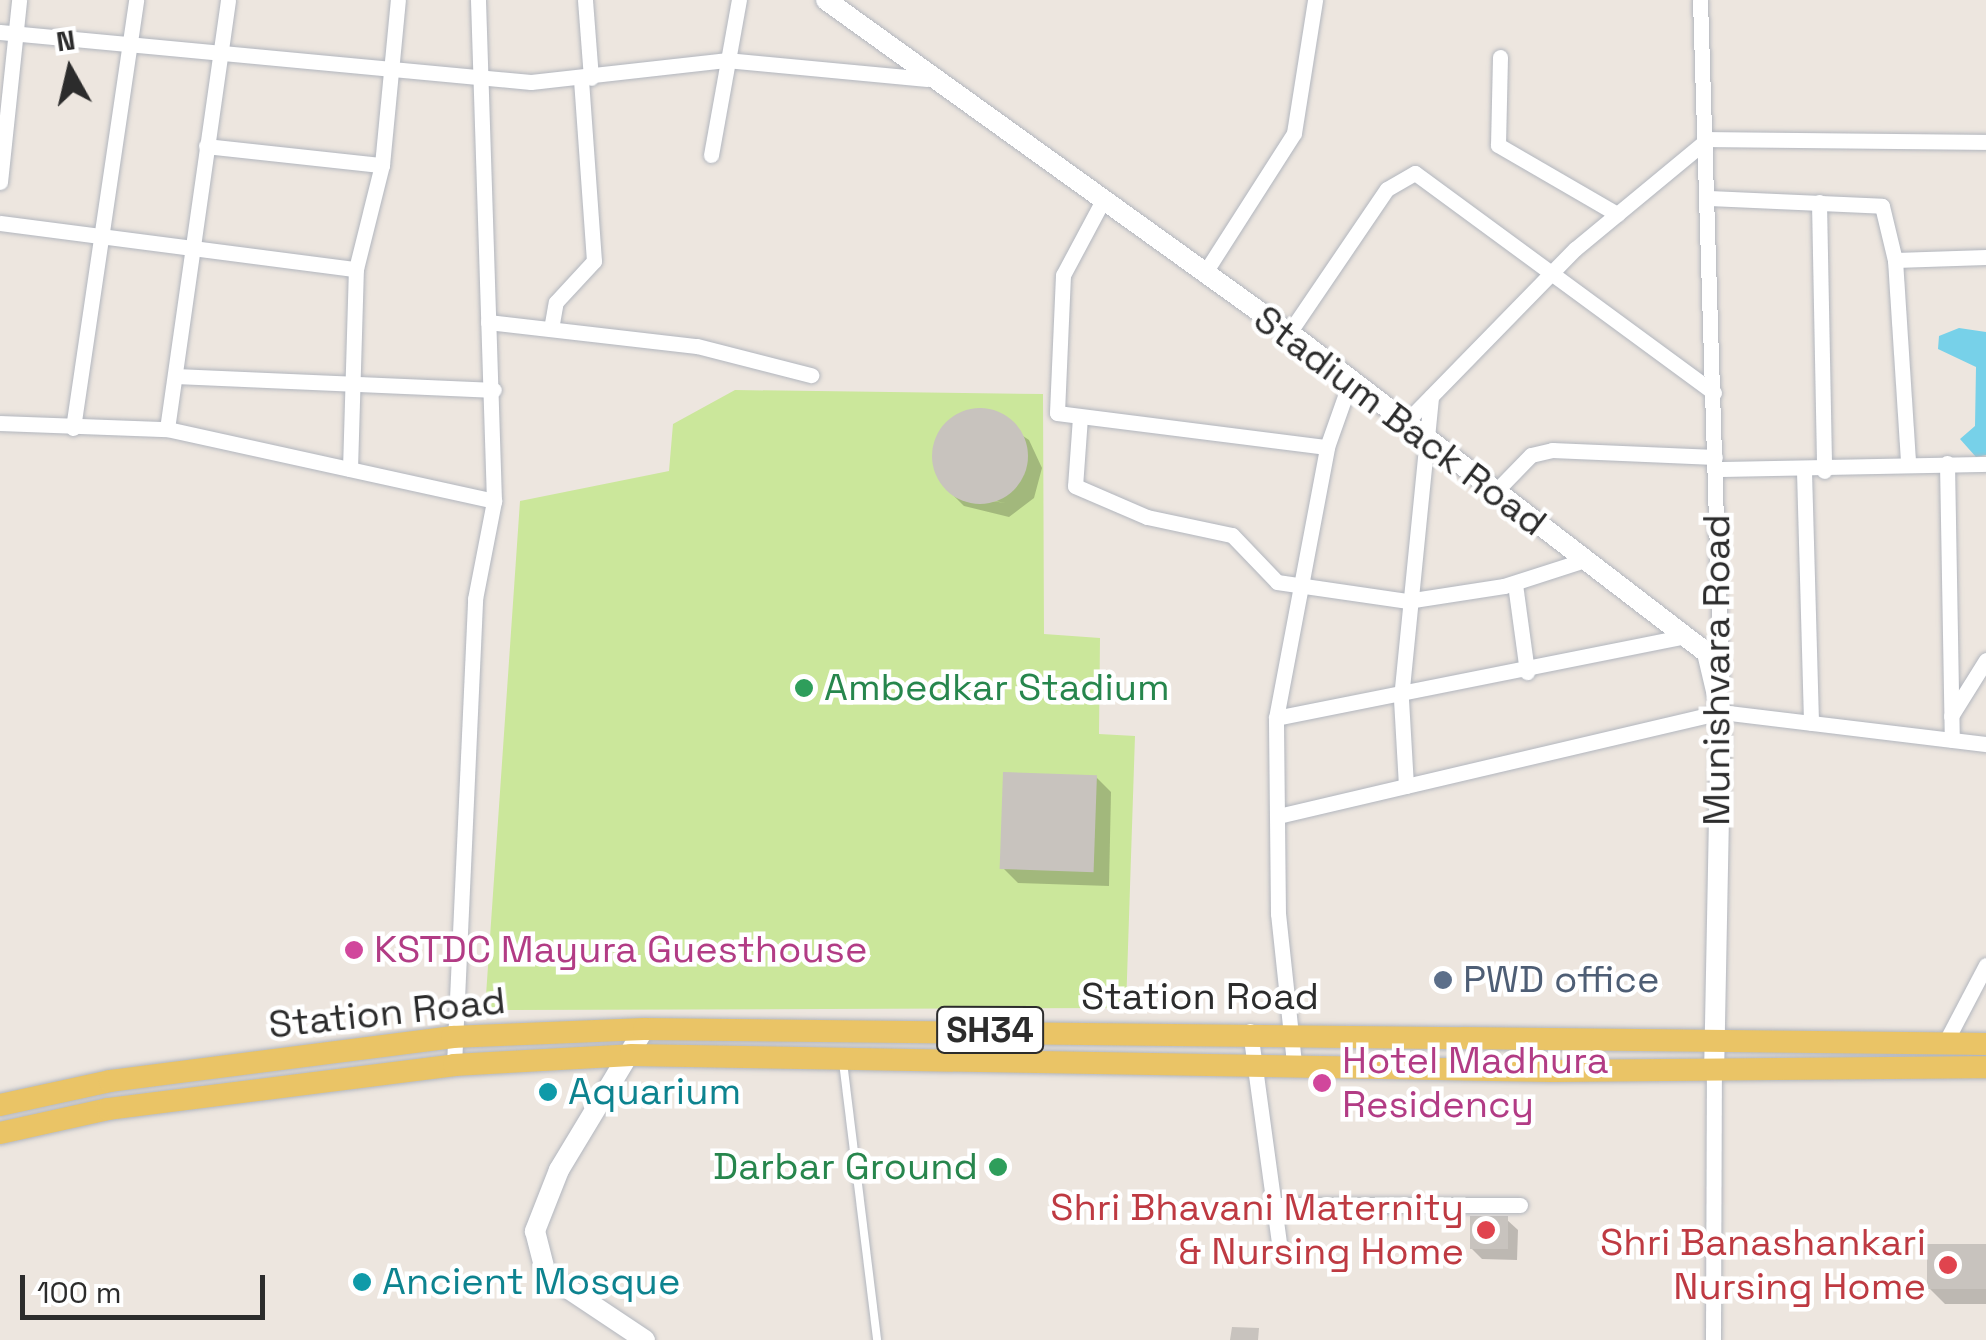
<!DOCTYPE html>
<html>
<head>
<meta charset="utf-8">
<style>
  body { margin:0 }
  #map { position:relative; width:1986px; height:1340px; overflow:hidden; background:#ede6df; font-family:"Space Grotesk",sans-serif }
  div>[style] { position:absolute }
  .pitch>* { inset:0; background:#cbe79b }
  .water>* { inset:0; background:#77d1e9 }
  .shadow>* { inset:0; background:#0003 }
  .building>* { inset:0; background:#c8c3be; transform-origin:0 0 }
  .round { border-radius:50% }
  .roads { filter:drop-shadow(0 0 2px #b2b6be) drop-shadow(0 0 2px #b2b6be) }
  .lane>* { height:8px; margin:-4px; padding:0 4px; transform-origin:4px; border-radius:4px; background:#fff }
  .street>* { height:15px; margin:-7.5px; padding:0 7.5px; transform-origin:7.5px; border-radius:7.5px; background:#fff }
  .secondary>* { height:20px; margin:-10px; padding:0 10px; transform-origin:10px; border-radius:10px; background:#fff }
  .primary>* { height:22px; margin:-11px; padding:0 11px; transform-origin:11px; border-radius:11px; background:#eac466 }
  .dots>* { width:28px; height:28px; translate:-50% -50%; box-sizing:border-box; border:5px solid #fff; border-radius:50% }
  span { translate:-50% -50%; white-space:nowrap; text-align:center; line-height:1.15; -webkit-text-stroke:9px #fff; paint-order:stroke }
  .shield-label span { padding:2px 8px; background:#fff; border:2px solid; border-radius:8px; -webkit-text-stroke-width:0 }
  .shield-label { font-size:35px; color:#2c2c2c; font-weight:700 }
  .street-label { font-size:38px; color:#2c2c2c }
  .leisure-label { font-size:38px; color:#27864d }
  .left { translate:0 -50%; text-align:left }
  .right { translate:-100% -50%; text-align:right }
  .hotel-label { font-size:38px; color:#b23c85 }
  .service-label { font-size:38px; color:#4e5e75 }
  .culture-label { font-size:38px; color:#0d838f }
  .health-label { font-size:38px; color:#be3a42 }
  .north { position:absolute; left:20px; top:20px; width:100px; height:100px; -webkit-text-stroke:8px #fff; paint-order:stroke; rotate:352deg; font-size:28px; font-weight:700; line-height:40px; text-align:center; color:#2c2c2c }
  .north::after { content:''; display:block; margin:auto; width:35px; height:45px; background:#2c2c2c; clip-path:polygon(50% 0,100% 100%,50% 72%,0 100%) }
  .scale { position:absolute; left:20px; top:1275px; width:245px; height:45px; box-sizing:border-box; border:5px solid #2c2c2c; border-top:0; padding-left:12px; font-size:30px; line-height:35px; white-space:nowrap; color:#2c2c2c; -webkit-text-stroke:8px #fff; paint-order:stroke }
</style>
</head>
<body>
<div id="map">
  <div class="pitch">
    <i style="clip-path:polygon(735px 390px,1043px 394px,1044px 634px,1100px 638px,1099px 734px,1135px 736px,1126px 1008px,485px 1010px,520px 501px,669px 471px,673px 424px)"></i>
  </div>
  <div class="water">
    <i style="clip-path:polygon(1959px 328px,1986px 332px,1986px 455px,1976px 457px,1960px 439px,1975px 426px,1976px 367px,1938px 349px,1939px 336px)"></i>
  </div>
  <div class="shadow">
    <i style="clip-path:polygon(986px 411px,1029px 440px,1042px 468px,1034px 498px,1009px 517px,964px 506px,954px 496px,1006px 503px,953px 494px,934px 463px,947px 424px)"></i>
    <i style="clip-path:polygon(1096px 777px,1111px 792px,1109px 886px,1018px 883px,1003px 868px)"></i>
    <i style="clip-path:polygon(1506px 1219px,1518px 1230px,1517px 1260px,1482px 1259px,1471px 1248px)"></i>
    <i style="clip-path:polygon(1986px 1246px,1986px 1304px,1945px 1304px,1930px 1289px)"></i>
  </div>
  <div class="building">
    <i class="round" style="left:932px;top:408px;width:96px;height:96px"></i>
    <i style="left:1003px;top:772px;width:94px;height:97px;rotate:2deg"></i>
    <i style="left:1470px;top:1216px;width:38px;height:33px"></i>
    <i style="left:1986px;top:1244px;width:45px;height:59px;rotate:90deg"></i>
    <i style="clip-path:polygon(1232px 1327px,1259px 1328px,1258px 1340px,1230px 1340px)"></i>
  </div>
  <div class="roads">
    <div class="lane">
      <i style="left:843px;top:1062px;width:280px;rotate:83deg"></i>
    </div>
    <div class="street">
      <i style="left:585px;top:0;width:78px;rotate:85.6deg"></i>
      <i style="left:1700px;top:0;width:683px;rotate:88.24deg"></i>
      <i style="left:0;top:32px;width:533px;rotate:5.38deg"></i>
      <i style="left:531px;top:82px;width:196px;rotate:-6.4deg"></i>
      <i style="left:726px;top:60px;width:202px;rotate:5.4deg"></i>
      <i style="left:1500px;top:57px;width:88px;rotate:91.3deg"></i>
      <i style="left:1498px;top:145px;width:138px;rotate:30.1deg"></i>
      <i style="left:206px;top:146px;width:177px;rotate:6.2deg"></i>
      <i style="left:711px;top:155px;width:158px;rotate:-79.8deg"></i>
      <i style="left:0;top:182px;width:183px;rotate:-84deg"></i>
      <i style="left:1709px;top:198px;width:173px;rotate:2.6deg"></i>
      <i style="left:1882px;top:206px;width:56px;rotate:76.5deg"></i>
      <i style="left:1895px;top:260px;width:91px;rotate:-1.9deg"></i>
      <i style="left:1102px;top:202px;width:83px;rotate:118.1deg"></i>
      <i style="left:1063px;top:275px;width:138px;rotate:92.5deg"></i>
      <i style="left:1057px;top:413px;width:272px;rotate:7.2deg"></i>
      <i style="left:1819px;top:202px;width:269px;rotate:88.9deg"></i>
      <i style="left:0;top:223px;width:359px;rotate:7.4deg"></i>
      <i style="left:1895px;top:260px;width:203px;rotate:86.3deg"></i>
      <i style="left:1204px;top:274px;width:167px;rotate:-57.4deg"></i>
      <i style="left:1294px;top:133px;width:135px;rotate:-81deg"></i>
      <i style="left:488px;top:322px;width:210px;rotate:6.6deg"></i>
      <i style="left:697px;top:346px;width:118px;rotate:14.3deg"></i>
      <i style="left:551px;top:329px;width:27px;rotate:-80deg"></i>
      <i style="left:556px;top:302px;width:56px;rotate:-47.2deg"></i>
      <i style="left:594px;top:261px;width:182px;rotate:-94.1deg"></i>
      <i style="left:1289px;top:333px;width:174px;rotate:-55.8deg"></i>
      <i style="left:1387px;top:189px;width:32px;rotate:-30deg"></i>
      <i style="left:1415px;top:173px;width:371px;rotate:36.3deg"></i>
      <i style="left:177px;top:376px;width:317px;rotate:2.5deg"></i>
      <i style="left:1080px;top:417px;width:69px;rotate:94.1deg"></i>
      <i style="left:1075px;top:486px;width:78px;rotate:23.3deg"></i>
      <i style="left:1147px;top:517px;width:87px;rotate:12deg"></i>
      <i style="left:1232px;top:535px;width:65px;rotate:46.2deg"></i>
      <i style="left:1277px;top:582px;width:131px;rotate:8.3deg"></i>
      <i style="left:1407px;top:601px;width:98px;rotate:-8.8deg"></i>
      <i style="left:1504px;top:586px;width:82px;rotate:-17.8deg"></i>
      <i style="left:0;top:423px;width:167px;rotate:2.1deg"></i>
      <i style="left:167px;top:429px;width:335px;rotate:12.4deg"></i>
      <i style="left:1403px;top:425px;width:246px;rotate:-45.7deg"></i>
      <i style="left:1575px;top:249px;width:173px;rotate:-39.6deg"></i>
      <i style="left:1708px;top:139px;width:278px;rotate:0.6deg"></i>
      <i style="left:73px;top:428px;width:433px;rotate:-81.6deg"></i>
      <i style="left:167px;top:429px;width:433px;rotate:-81.9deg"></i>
      <i style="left:1947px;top:463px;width:277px;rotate:89deg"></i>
      <i style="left:350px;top:469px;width:200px;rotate:-88.3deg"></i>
      <i style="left:356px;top:269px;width:107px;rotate:-76deg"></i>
      <i style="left:382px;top:165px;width:166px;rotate:-84.5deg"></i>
      <i style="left:1716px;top:469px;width:270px;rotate:-1.1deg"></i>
      <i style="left:1804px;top:471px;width:252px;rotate:88.4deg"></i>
      <i style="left:1494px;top:493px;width:53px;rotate:-45.8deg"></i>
      <i style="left:1531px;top:455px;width:22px;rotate:-13deg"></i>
      <i style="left:1552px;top:450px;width:163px;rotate:2.5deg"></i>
      <i style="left:1515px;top:584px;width:89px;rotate:82.2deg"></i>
      <i style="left:1951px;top:716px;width:66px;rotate:-58deg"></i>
      <i style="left:1276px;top:718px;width:420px;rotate:-11.3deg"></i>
      <i style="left:1406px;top:786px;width:88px;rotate:-93.3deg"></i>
      <i style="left:1401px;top:698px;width:303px;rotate:-84.3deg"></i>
      <i style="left:1278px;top:816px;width:455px;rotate:-13.2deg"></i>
      <i style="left:1721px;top:712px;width:267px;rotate:6.9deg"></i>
      <i style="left:1250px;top:1031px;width:220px;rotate:82.2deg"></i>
      <i style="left:1945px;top:1043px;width:88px;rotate:-62.3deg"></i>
      <i style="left:1294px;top:1063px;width:150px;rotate:-96.1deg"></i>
      <i style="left:1278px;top:914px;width:196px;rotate:-90.6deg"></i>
      <i style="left:1276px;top:718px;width:276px;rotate:-79.3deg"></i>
      <i style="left:1327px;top:447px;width:69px;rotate:-70.5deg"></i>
      <i style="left:454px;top:1065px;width:466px;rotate:-87.4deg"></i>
      <i style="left:475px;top:599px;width:100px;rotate:-79deg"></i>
      <i style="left:494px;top:501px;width:501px;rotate:-91.83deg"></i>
      <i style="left:1275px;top:1205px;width:245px"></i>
      <i style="left:1713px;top:1340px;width:268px;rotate:-89.8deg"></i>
    </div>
    <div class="secondary">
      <i style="left:826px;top:0;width:588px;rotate:35.72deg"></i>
      <i style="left:1303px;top:343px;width:509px;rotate:37.5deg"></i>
      <i style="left:1707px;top:653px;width:61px;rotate:76.7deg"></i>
      <i style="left:1721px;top:712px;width:360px;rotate:91.1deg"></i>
      <i style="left:644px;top:1029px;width:165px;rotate:121.1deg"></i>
      <i style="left:559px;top:1170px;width:66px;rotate:111.5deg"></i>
      <i style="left:535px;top:1231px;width:44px;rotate:75.7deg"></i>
      <i style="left:546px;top:1274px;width:119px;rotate:33.7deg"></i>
    </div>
    <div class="primary">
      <i style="left:0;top:1105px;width:113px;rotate:-12.3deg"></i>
      <i style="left:110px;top:1081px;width:345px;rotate:-7.3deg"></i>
      <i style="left:452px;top:1037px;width:192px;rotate:-2.4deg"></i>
      <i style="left:644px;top:1029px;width:1342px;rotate:0.64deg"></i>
      <i style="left:0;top:1133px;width:111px;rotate:-12.5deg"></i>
      <i style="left:108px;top:1109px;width:349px;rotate:-7.2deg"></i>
      <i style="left:454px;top:1065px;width:177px;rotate:-3.2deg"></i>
      <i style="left:631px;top:1055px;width:921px;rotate:1deg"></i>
      <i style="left:1552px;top:1071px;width:434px;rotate:-0.5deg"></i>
    </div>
  </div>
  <div class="dots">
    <i style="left:804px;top:688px;background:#2e9e5b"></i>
    <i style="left:354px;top:950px;background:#d1479c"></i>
    <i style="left:1443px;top:980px;background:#5c6f8a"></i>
    <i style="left:1322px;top:1083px;background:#d1479c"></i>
    <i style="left:548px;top:1092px;background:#0f9aa8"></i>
    <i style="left:998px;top:1167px;background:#2e9e5b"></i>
    <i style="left:1486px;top:1230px;background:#e0444e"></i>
    <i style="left:1948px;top:1265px;background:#e0444e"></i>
    <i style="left:362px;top:1282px;background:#0f9aa8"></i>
  </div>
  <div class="shield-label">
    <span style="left:990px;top:1030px">SH34</span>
  </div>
  <div class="street-label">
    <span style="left:1400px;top:421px;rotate:37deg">Stadium Back Road</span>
    <span style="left:1717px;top:670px;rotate:-90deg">Munishvara Road</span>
    <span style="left:1200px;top:997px">Station Road</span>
    <span style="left:387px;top:1013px;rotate:-6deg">Station Road</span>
  </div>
  <div class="leisure-label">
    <span class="left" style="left:824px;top:688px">Ambedkar Stadium</span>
    <span class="right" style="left:978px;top:1167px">Darbar Ground</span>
  </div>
  <div class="hotel-label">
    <span class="left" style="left:374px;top:950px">KSTDC Mayura Guesthouse</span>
    <span class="left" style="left:1342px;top:1083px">Hotel Madhura<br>Residency</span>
  </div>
  <div class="service-label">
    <span class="left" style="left:1463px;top:980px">PWD office</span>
  </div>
  <div class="culture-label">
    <span class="left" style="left:568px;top:1092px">Aquarium</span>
    <span class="left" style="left:382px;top:1282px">Ancient Mosque</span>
  </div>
  <div class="health-label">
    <span class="right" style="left:1464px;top:1230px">Shri Bhavani Maternity<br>&amp; Nursing Home</span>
    <span class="right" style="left:1926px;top:1265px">Shri Banashankari<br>Nursing Home</span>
  </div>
  <div class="north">N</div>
  <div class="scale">100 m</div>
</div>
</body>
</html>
